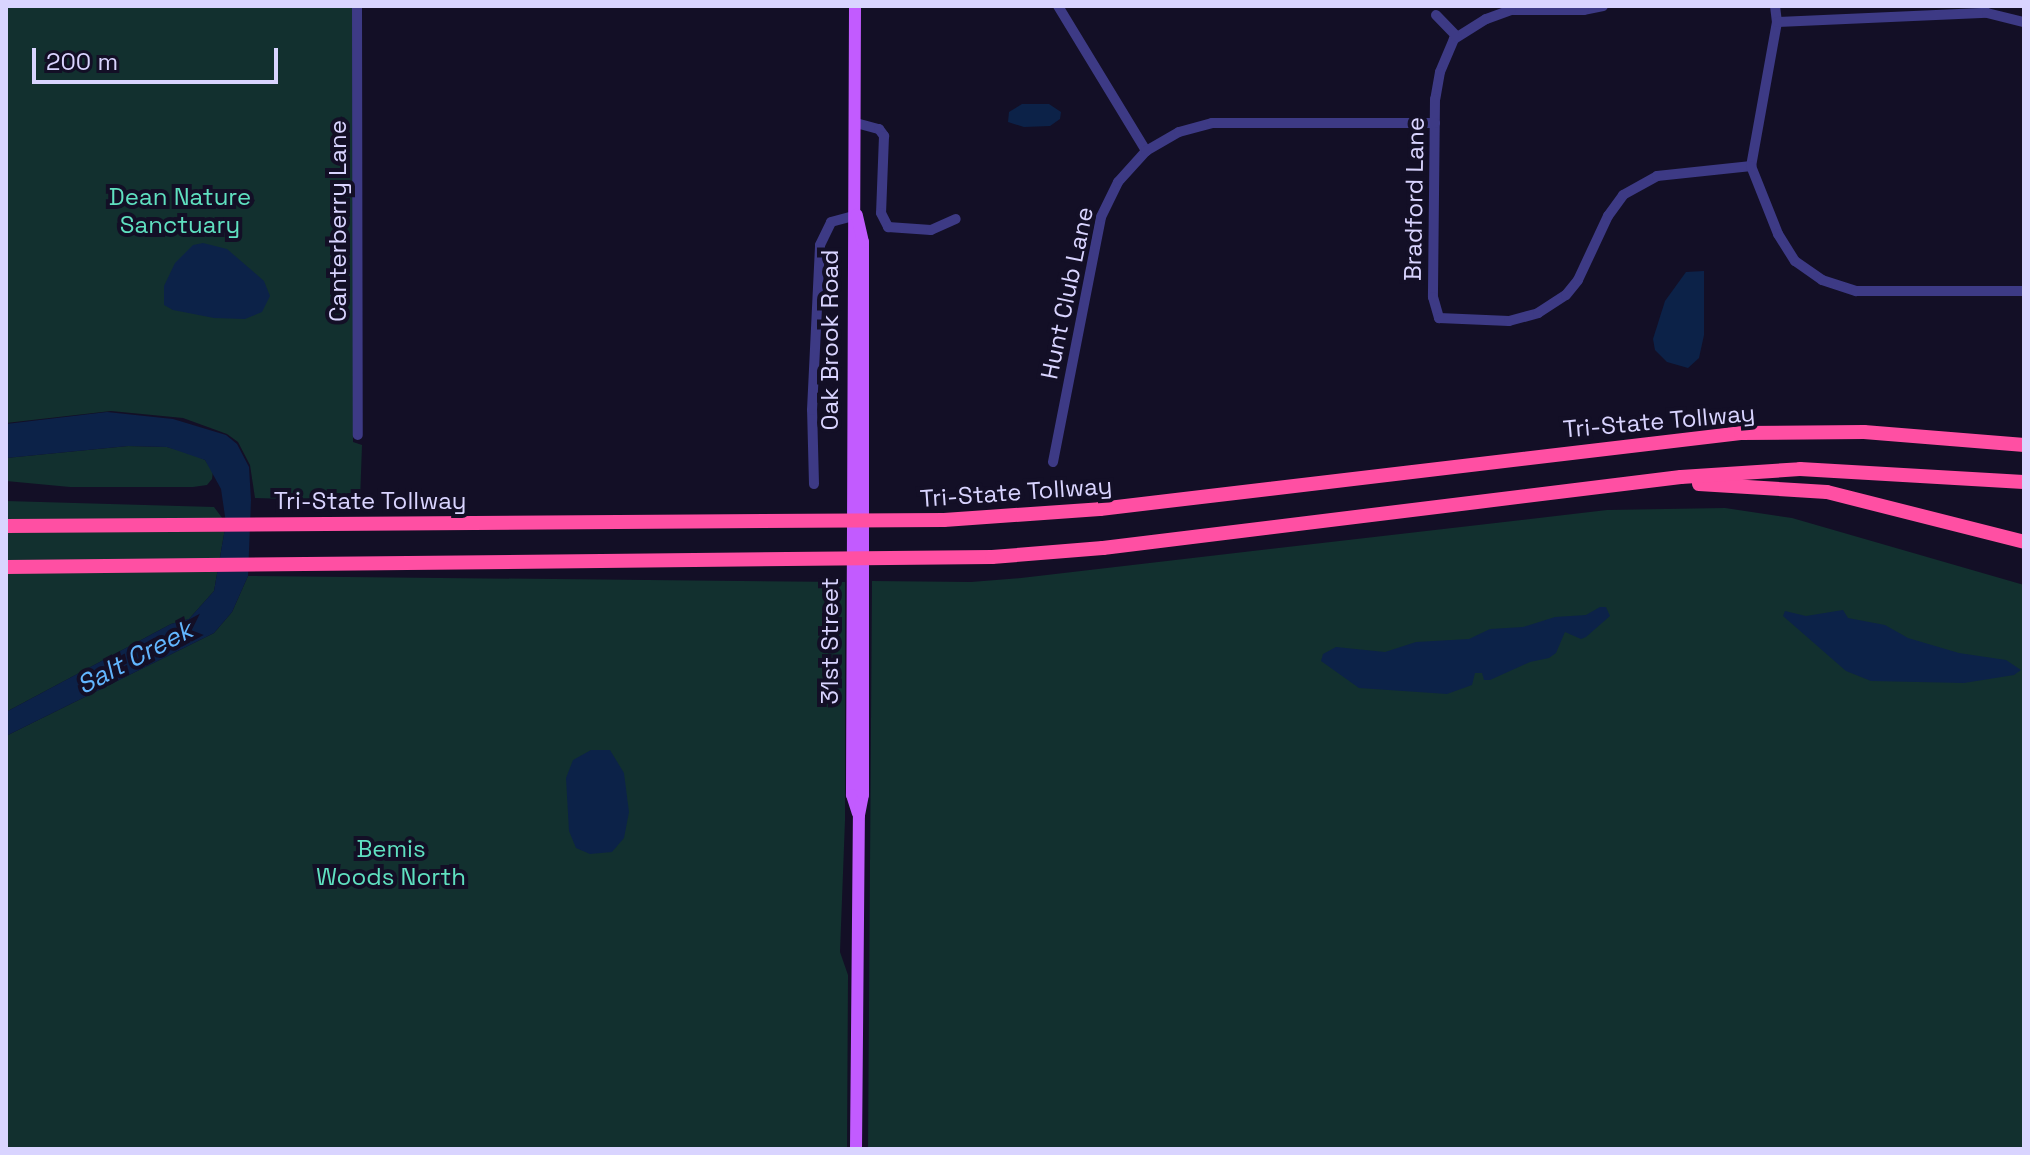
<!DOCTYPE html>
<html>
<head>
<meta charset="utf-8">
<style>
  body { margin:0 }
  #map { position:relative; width:2030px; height:1155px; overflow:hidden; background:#130f26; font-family:"Space Grotesk",sans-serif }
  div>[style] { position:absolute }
  .green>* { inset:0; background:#12302f }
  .water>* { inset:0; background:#0c2248 }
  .minor>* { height:10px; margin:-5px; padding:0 5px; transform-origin:5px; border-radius:5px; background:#3d3a85 }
  .major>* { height:12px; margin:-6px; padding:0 6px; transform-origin:6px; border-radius:6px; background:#c25bff }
  .highway>* { height:14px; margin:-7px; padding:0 7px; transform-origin:7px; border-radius:7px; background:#ff4fa3 }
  span { translate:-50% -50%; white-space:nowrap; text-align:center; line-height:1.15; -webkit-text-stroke:8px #130f26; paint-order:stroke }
  .park-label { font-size:24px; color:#5fe0c0 }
  .street-label { font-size:24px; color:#d9d4ff }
  .water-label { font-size:26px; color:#62b6ff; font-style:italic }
  .frame { position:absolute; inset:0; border:8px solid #d9d4ff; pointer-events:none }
  .scale { position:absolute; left:32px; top:48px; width:246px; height:36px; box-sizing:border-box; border:4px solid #d9d4ff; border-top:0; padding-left:10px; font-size:24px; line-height:28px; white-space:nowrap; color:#d9d4ff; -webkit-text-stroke:6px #130f26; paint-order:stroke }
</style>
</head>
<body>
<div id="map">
  <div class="green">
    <i style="clip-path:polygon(6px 6px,354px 6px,353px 442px,362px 445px,360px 501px,255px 498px,250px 465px,238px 442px,227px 434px,183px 418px,111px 411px,6px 423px)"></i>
    <i style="clip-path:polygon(128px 446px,167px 447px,190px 453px,205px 460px,213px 471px,212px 479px,207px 485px,193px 487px,70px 487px,6px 481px,6px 458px)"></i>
    <i style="clip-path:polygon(6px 501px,214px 507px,226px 523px,214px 591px,189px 619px,171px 624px,6px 712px)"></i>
    <i style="clip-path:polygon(1725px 508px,1792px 518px,2024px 585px,2024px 1149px,868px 1149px,872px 581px,971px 582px,1021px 578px,1607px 510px)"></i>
    <i style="clip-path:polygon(248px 576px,845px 582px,845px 820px,840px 952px,848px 975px,847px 1149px,6px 1149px,6px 736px,214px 633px,232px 612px)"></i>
  </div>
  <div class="water">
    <i style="clip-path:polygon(1022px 104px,1049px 104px,1061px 112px,1060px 119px,1050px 126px,1024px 127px,1008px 122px,1009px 112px)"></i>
    <i style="clip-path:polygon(203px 243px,227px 249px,264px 281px,270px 296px,262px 312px,245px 319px,214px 318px,173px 310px,164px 305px,164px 286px,175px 263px,193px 245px)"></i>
    <i style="clip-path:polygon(1704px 271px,1704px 335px,1699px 358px,1688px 368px,1667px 362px,1655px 350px,1653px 339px,1665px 301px,1686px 272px)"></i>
    <i style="clip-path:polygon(107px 412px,173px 419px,226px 435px,237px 444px,249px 467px,251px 500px,248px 576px,232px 612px,214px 633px,6px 736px,6px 712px,171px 624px,189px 619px,214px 591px,226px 523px,221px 489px,205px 460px,167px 447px,128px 446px,6px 458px,6px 424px)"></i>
    <i style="clip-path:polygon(1600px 607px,1606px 607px,1610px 616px,1586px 637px,1581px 639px,1565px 632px,1556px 653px,1549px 658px,1530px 662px,1490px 680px,1484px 680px,1482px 673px,1475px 673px,1472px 685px,1447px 694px,1359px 688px,1321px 661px,1323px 654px,1336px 647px,1385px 652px,1416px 642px,1469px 639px,1490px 629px,1523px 627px,1555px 617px,1586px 615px)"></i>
    <i style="clip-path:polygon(1843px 610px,1848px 618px,1885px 625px,1908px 638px,1959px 653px,2006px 660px,2021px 670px,2014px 675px,1964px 683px,1871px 681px,1846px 671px,1783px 616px,1785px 611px,1806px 616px)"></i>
    <i style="clip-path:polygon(591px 750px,610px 750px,624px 773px,629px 812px,624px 838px,612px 852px,590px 854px,576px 848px,569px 831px,566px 778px,573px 760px)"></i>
  </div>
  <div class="minor">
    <i style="left:357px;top:6px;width:429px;rotate:89.9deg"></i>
    <i style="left:1058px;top:6px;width:170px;rotate:58.7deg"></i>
    <i style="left:1603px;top:6px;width:19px;rotate:168deg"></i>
    <i style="left:1584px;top:10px;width:73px;rotate:180deg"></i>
    <i style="left:1511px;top:10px;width:27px;rotate:160deg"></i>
    <i style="left:1486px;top:19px;width:38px;rotate:148deg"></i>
    <i style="left:1454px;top:39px;width:36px;rotate:113deg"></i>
    <i style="left:1440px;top:72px;width:27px;rotate:100deg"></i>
    <i style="left:1435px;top:99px;width:198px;rotate:90.6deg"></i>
    <i style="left:1433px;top:297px;width:22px;rotate:74deg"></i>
    <i style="left:1439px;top:318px;width:70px;rotate:2.5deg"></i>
    <i style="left:1509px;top:321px;width:30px;rotate:-15deg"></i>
    <i style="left:1538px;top:313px;width:33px;rotate:-33deg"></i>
    <i style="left:1566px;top:295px;width:19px;rotate:-51deg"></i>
    <i style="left:1578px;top:280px;width:71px;rotate:-64.9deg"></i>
    <i style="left:1608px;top:216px;width:26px;rotate:-54deg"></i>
    <i style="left:1623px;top:195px;width:39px;rotate:-29deg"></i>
    <i style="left:1657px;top:176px;width:95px;rotate:-6.1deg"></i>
    <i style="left:1775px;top:6px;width:16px;rotate:83deg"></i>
    <i style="left:1777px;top:22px;width:146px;rotate:100.2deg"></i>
    <i style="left:1751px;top:166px;width:73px;rotate:68.3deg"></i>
    <i style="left:1778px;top:234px;width:32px;rotate:58deg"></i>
    <i style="left:1795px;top:261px;width:33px;rotate:35deg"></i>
    <i style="left:1822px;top:280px;width:36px;rotate:18deg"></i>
    <i style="left:1856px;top:291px;width:168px"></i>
    <i style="left:1436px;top:15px;width:30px;rotate:46deg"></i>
    <i style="left:1777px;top:22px;width:210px;rotate:-2.5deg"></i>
    <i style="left:1987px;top:13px;width:38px;rotate:14deg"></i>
    <i style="left:856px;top:123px;width:24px;rotate:15deg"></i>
    <i style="left:879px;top:129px;width:9px;rotate:54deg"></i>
    <i style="left:884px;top:136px;width:77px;rotate:92.2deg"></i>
    <i style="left:881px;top:213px;width:16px;rotate:63deg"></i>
    <i style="left:888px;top:227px;width:43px;rotate:4deg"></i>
    <i style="left:931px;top:230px;width:27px;rotate:-24deg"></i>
    <i style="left:1053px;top:462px;width:250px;rotate:-78.9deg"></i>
    <i style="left:1101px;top:217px;width:39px;rotate:-64deg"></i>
    <i style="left:1118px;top:182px;width:42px;rotate:-47.9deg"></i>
    <i style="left:1146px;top:151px;width:38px;rotate:-30deg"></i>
    <i style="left:1179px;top:132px;width:34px;rotate:-15deg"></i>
    <i style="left:1212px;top:123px;width:223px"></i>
    <i style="left:814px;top:484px;width:74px;rotate:-91.5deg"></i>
    <i style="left:812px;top:410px;width:165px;rotate:-87.2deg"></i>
    <i style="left:820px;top:245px;width:25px;rotate:-64deg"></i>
    <i style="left:831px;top:222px;width:27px;rotate:-15deg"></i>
  </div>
  <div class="major">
    <i style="left:855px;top:6px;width:789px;rotate:90.22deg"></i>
    <i style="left:852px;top:795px;width:19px;rotate:72deg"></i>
    <i style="left:856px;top:1149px;width:334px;rotate:-89.5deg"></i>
    <i style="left:859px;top:815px;width:20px;rotate:-79deg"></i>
    <i style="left:863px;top:795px;width:553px;rotate:-90deg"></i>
    <i style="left:863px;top:242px;width:28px;rotate:-103deg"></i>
  </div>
  <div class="highway">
    <i style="left:1699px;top:484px;width:128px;rotate:3.6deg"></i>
    <i style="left:1827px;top:492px;width:203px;rotate:14.2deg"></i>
    <i style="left:6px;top:526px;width:938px;rotate:-0.37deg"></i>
    <i style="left:944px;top:520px;width:156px;rotate:-4deg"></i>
    <i style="left:1100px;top:509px;width:645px;rotate:-6.76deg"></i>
    <i style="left:1741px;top:433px;width:123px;rotate:-0.5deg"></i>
    <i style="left:1864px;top:432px;width:161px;rotate:4.6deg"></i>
    <i style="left:6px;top:567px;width:986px;rotate:-0.58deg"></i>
    <i style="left:992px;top:557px;width:111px;rotate:-4.6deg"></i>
    <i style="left:1103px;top:548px;width:582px;rotate:-7deg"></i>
    <i style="left:1681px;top:477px;width:119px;rotate:-3.8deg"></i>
    <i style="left:1800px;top:469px;width:224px;rotate:3.3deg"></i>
  </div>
  <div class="park-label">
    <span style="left:180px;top:211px">Dean Nature<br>Sanctuary</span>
    <span style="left:391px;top:863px">Bemis<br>Woods North</span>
  </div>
  <div class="street-label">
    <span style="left:1414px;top:199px;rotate:-89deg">Bradford Lane</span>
    <span style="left:338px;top:221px;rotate:-90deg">Canterberry Lane</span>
    <span style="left:1067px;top:293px;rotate:-78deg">Hunt Club Lane</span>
    <span style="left:830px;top:340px;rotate:-90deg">Oak Brook Road</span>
    <span style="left:1659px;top:421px;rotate:-5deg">Tri-State Tollway</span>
    <span style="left:1016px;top:492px;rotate:-4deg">Tri-State Tollway</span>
    <span style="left:370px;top:501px">Tri-State Tollway</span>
    <span style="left:830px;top:641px;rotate:-90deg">31st Street</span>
  </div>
  <div class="water-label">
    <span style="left:135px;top:658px;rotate:-28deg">Salt Creek</span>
  </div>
  <div class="frame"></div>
  <div class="scale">200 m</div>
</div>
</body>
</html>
